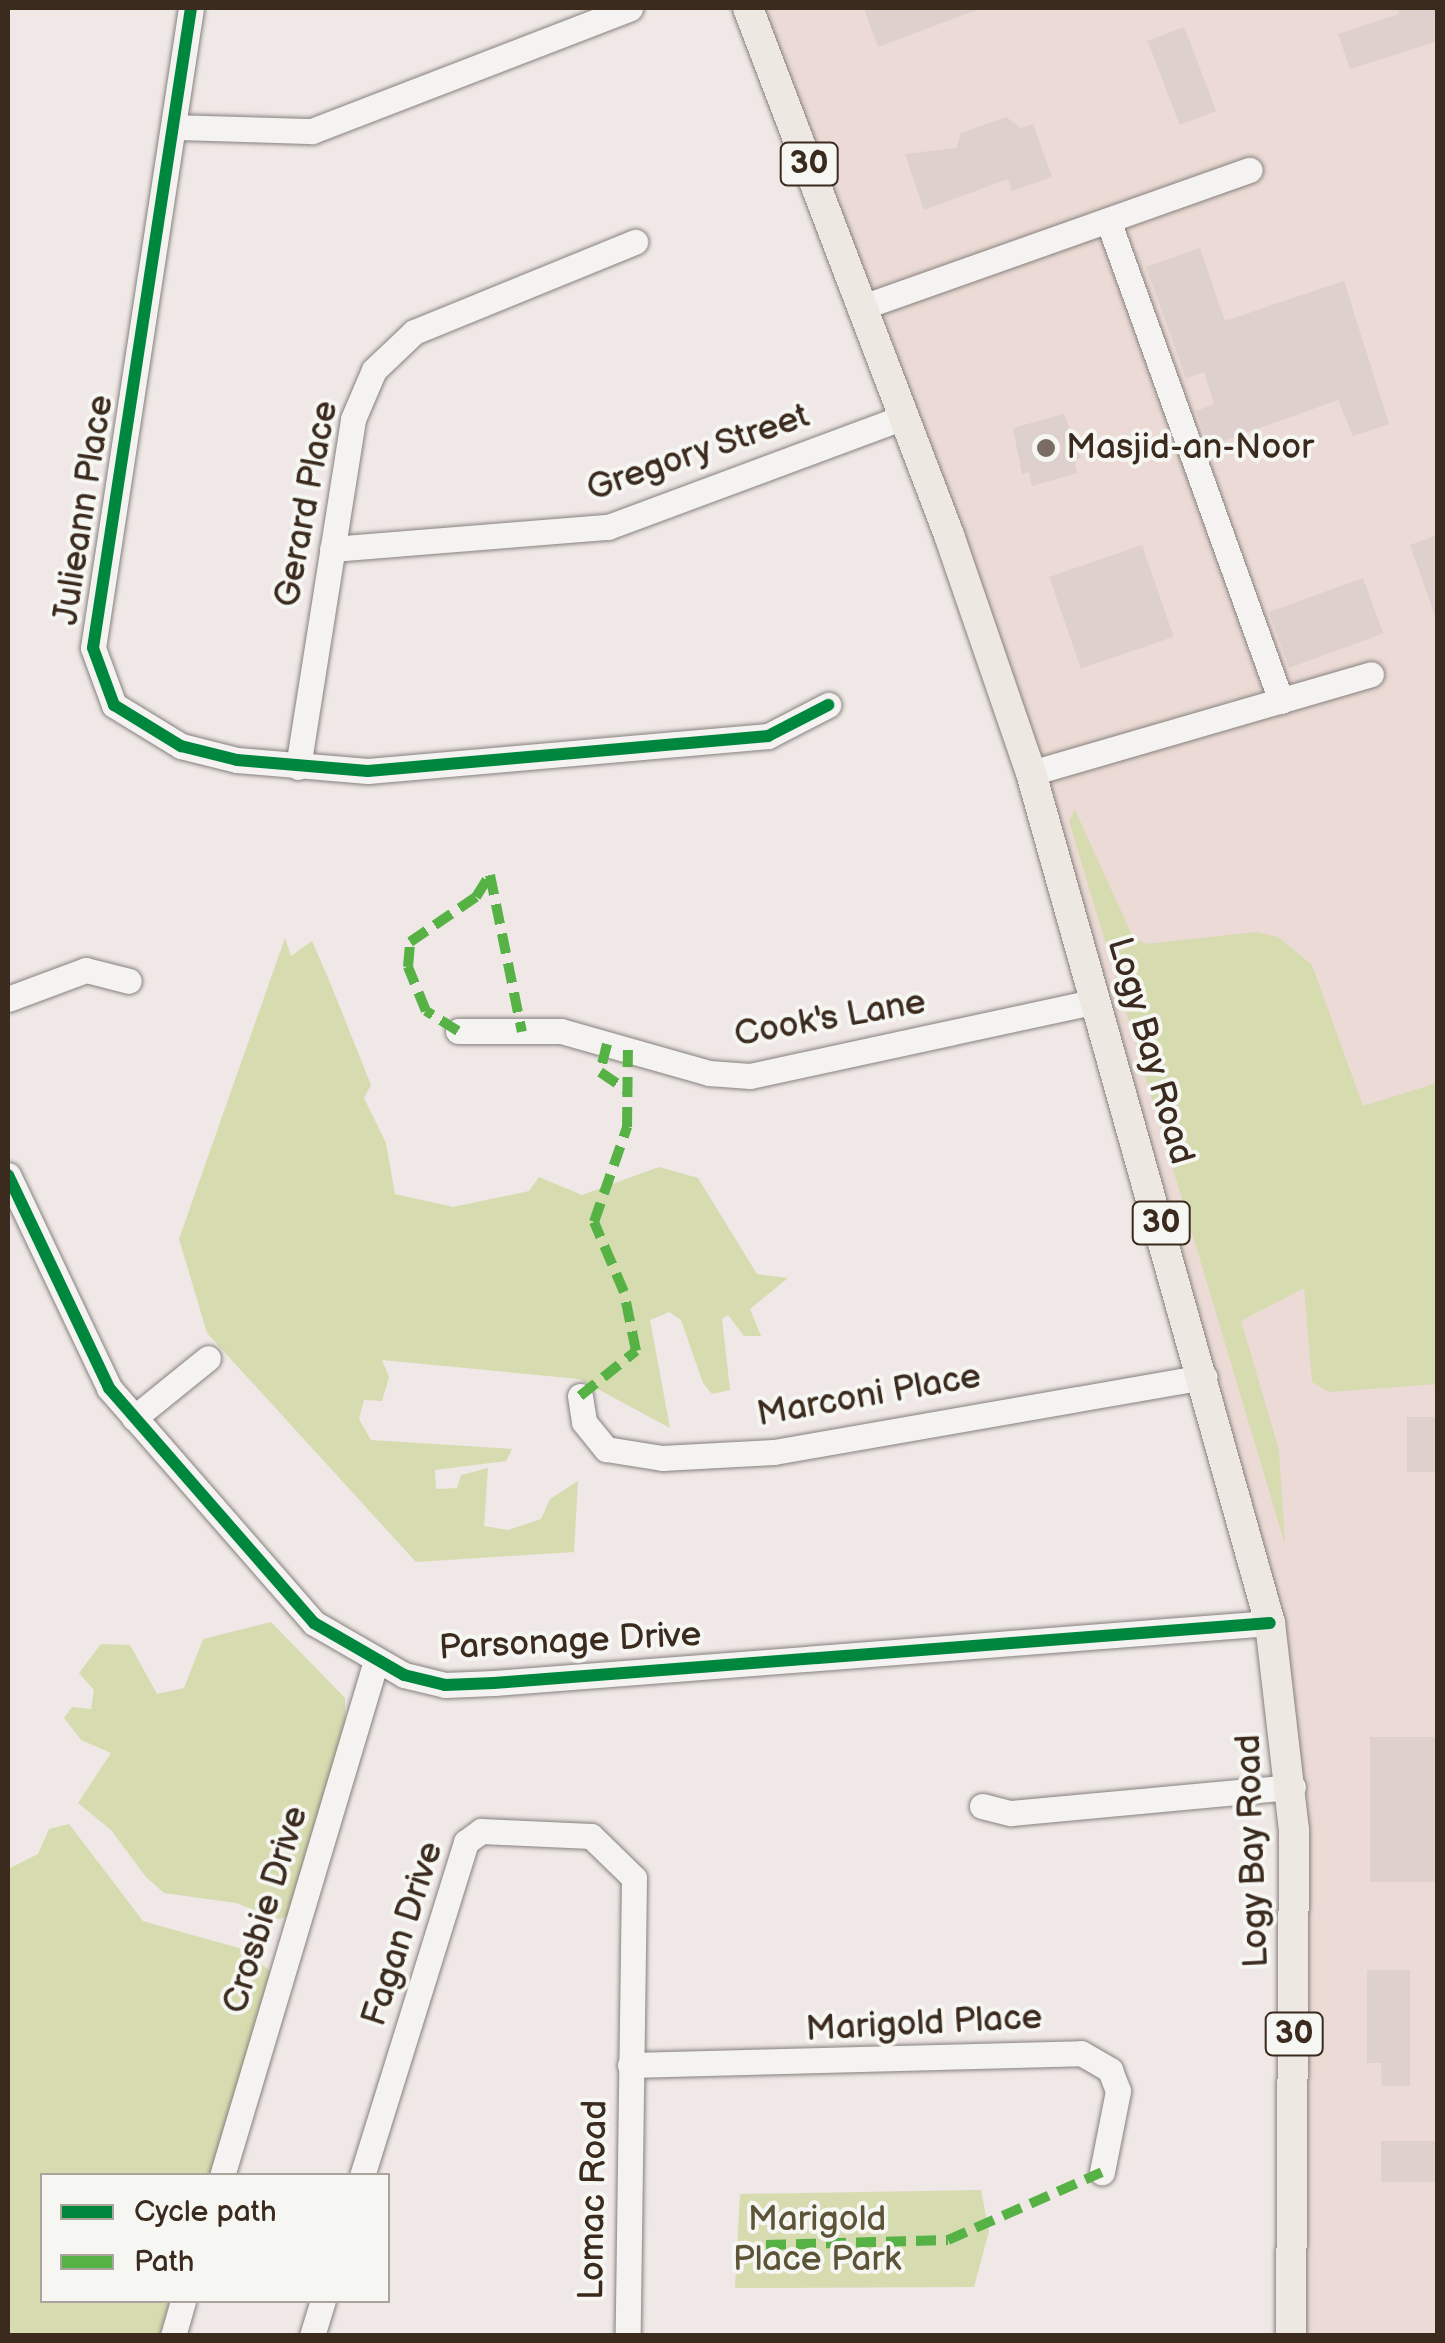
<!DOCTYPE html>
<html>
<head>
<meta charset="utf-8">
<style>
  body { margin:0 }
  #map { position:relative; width:1445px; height:2343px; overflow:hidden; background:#efe8e6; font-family:"Balsamiq Sans",sans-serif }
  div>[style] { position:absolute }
  .built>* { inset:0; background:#ebdad5 }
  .green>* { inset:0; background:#d7dbb0 }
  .building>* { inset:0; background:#ded0cd; transform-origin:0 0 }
  .roads { filter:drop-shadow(0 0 2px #87817d) drop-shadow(0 0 2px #87817d) }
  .minor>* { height:25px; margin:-12.5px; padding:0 12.5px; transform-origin:12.5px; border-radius:12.5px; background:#f4f3f1 }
  .major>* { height:30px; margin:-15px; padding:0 15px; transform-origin:15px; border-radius:15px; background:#ede9e2 }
  .quiet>* { height:10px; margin-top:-5px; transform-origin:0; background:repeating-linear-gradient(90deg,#57b245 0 20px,transparent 0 30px) }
  .cycleway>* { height:12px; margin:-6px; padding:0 6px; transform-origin:6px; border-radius:6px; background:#00873e }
  .dots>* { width:28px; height:28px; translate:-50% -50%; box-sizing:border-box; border:5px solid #f6f6f2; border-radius:50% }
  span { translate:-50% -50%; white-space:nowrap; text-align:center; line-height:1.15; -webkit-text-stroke:8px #f6f6f2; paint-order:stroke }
  .shield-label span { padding:2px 8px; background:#f6f6f2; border:2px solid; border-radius:8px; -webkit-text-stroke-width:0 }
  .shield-label { font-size:32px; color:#3b2a1e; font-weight:700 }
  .poi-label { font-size:35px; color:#3b2a1e }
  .left { translate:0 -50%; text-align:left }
  .street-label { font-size:35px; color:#3b2a1e }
  .park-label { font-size:35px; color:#5d5438 }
  .frame { position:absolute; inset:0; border:10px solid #3b2a1e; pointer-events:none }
  .legend { position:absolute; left:40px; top:2173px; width:350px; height:130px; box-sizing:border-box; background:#f6f6f2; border:2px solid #aba49d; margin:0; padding:12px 18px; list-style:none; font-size:30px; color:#3b2a1e }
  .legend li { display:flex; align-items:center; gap:20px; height:50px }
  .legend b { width:50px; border:2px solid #aba49d }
</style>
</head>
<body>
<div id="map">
  <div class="built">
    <i style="clip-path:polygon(748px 8px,1437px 8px,1437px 2335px,1291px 2335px,1287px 1733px,1097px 1001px)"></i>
  </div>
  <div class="green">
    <i style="clip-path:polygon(1075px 810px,1132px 935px,1146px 944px,1256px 932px,1278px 937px,1312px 965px,1363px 1106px,1437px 1083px,1437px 1384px,1330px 1392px,1312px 1382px,1304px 1288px,1241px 1321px,1279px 1450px,1285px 1544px,1069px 821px)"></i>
    <i style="clip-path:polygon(285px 938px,291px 956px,312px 941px,331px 985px,371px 1085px,364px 1098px,386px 1143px,395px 1194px,453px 1207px,529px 1191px,539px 1177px,582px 1195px,659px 1167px,698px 1178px,757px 1274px,788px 1278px,750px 1309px,761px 1336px,744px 1336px,728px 1315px,722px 1319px,730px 1390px,712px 1394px,703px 1383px,681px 1320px,669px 1312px,650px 1320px,670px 1428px,579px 1379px,382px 1360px,389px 1377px,382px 1401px,364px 1400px,359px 1419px,371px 1440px,512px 1449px,506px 1461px,435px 1470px,436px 1489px,457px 1488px,461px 1475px,488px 1468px,484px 1526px,508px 1530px,541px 1519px,550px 1499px,578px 1481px,574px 1552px,416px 1562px,207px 1333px,179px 1239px)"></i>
    <i style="clip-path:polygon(271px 1622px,345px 1698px,345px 1726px,289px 1915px,279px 1919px,236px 1903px,164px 1893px,146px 1877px,111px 1830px,78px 1803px,111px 1753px,81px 1740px,64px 1718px,72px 1707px,91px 1709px,94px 1690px,79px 1673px,101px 1644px,130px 1645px,157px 1694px,184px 1688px,203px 1639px)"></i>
    <i style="clip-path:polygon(69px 1824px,143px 1921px,242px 1949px,274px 1974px,210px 2175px,42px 2176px,42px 2300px,170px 2301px,160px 2335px,8px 2336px,8px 1869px,38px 1854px,49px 1829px)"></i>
    <i style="clip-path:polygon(981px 2190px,989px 2231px,974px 2287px,735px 2288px,740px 2194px)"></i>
  </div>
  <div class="building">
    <i style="clip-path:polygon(864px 8px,979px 8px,979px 9px,878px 47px)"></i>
    <i style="clip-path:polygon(1397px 8px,1438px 8px,1438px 41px,1350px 69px,1338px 34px,1399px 14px)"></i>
    <i style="left:1184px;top:27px;width:90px;height:39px;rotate:69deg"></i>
    <i style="clip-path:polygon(1006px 117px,1021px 128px,1033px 124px,1052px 177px,1012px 191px,1008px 179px,924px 210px,905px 154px,956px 148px,961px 133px)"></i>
    <i style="clip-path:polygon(1200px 248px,1225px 321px,1344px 281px,1389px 424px,1353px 436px,1338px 400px,1209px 446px,1196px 411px,1214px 404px,1204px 372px,1186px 378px,1146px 267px)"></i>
    <i style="clip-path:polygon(1064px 414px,1081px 458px,1074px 460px,1077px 473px,1032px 486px,1029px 472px,1022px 474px,1013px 428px)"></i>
    <i style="clip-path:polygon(1438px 535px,1438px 615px,1435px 616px,1410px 545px)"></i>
    <i style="left:1142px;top:545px;width:97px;height:98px;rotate:71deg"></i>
    <i style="left:1363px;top:578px;width:59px;height:100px;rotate:70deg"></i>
    <i style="left:1407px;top:1417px;width:31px;height:55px"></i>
    <i style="left:1370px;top:1737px;width:68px;height:145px"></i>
    <i style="clip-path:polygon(1367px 1970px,1410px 1970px,1410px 2086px,1382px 2086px,1381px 2063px,1367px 2063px)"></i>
    <i style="left:1381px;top:2141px;width:57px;height:41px"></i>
  </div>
  <div class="roads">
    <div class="minor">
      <i style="left:191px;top:8px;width:647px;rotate:98.71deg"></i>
      <i style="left:93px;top:648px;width:61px;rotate:69.8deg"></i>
      <i style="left:114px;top:705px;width:79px;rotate:31.5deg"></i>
      <i style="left:181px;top:746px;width:58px;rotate:14deg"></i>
      <i style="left:237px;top:760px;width:131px;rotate:4.8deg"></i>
      <i style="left:368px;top:771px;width:402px;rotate:-5deg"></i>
      <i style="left:768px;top:736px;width:68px;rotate:-27.3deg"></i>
      <i style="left:175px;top:127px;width:137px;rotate:1.7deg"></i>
      <i style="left:312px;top:131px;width:341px;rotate:-21.1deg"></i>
      <i style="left:1109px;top:223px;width:508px;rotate:70.21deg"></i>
      <i style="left:865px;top:306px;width:408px;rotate:-19.5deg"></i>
      <i style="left:332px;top:549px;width:277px;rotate:-4.6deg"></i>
      <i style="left:608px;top:527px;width:316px;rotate:-20.4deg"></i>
      <i style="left:298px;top:767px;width:352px;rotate:-81deg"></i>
      <i style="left:353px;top:419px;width:53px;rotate:-66.8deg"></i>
      <i style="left:374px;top:370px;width:55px;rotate:-43.5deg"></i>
      <i style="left:414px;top:332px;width:239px;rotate:-22.2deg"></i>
      <i style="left:1031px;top:773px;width:354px;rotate:-16.2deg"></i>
      <i style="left:8px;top:999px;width:83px;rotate:-20.4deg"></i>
      <i style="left:86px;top:970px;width:44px;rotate:14.3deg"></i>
      <i style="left:458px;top:1031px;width:103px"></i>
      <i style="left:561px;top:1031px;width:154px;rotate:15.8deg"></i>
      <i style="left:709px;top:1073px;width:41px;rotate:4.2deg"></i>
      <i style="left:750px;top:1076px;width:355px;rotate:-12.2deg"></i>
      <i style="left:8px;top:1175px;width:236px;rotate:64.6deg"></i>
      <i style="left:109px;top:1388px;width:312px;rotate:48.9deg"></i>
      <i style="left:314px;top:1623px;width:104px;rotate:30deg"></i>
      <i style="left:404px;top:1675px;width:42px;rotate:13.7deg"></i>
      <i style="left:445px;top:1685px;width:49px;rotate:-2.3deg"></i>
      <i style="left:494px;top:1683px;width:778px;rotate:-4.42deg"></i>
      <i style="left:580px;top:1396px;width:26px;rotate:81deg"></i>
      <i style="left:584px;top:1422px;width:35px;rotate:51deg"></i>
      <i style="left:606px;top:1449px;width:57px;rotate:9.1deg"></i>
      <i style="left:662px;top:1458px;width:112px;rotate:-3.1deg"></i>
      <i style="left:774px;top:1452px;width:437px;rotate:-9.9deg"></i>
      <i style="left:134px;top:1418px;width:95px;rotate:-39deg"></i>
      <i style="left:982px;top:1806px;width:30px;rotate:14deg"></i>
      <i style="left:1011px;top:1813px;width:283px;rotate:-5.3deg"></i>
      <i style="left:630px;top:2065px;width:451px;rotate:-1.5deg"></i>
      <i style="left:1081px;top:2053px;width:34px;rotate:30deg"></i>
      <i style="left:1110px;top:2070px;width:22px;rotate:69deg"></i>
      <i style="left:1118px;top:2091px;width:83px;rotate:101.2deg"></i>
      <i style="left:222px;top:2176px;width:534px;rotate:-73.36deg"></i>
      <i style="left:362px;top:2176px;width:350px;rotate:-72.7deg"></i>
      <i style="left:466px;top:1842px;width:19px;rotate:-36deg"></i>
      <i style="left:481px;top:1831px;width:110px;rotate:2.6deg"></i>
      <i style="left:591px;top:1836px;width:60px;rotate:44.3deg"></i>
      <i style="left:634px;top:1878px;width:458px;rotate:90.8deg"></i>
      <i style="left:173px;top:2336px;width:37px;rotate:-74deg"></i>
      <i style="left:312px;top:2336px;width:38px;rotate:-73deg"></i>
    </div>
    <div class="major">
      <i style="left:748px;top:8px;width:564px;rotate:69.12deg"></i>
      <i style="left:949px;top:535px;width:252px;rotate:71deg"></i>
      <i style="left:1031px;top:773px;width:883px;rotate:74.3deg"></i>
      <i style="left:1270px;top:1623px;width:208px;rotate:83.4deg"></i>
      <i style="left:1294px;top:1830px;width:506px;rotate:90.34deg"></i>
    </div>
  </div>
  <div class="quiet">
    <i style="left:490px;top:875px;width:160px;rotate:78.5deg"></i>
    <i style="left:458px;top:1031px;width:38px;rotate:-148deg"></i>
    <i style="left:426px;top:1011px;width:48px;rotate:-112.2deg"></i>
    <i style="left:408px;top:967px;width:25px;rotate:-85deg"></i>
    <i style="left:410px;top:942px;width:80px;rotate:-34.3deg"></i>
    <i style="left:476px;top:897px;width:26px;rotate:-58deg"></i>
    <i style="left:607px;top:1044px;width:29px;rotate:104deg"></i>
    <i style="left:600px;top:1072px;width:34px;rotate:34deg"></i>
    <i style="left:580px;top:1396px;width:72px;rotate:-38.8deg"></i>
    <i style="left:636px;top:1351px;width:60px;rotate:-101.5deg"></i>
    <i style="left:624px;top:1292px;width:76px;rotate:-113.2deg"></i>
    <i style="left:594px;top:1222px;width:101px;rotate:-70.8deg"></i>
    <i style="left:627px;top:1127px;width:77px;rotate:-89.3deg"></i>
    <i style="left:766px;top:2245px;width:182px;rotate:-1.6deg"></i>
    <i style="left:948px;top:2240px;width:168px;rotate:-23.8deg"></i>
  </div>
  <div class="cycleway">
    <i style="left:191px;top:8px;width:647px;rotate:98.71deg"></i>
    <i style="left:93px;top:648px;width:61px;rotate:69.8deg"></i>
    <i style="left:114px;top:705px;width:79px;rotate:31.5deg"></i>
    <i style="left:181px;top:746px;width:58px;rotate:14deg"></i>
    <i style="left:237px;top:760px;width:131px;rotate:4.8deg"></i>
    <i style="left:368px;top:771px;width:402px;rotate:-5deg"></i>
    <i style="left:768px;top:736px;width:68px;rotate:-27.3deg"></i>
    <i style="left:8px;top:1175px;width:236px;rotate:64.6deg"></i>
    <i style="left:109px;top:1388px;width:312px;rotate:48.9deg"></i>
    <i style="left:314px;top:1623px;width:104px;rotate:30deg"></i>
    <i style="left:404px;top:1675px;width:42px;rotate:13.7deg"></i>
    <i style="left:445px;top:1685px;width:49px;rotate:-2.3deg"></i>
    <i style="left:494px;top:1683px;width:778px;rotate:-4.42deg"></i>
  </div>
  <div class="dots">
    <i style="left:1046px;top:448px;background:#7a6c64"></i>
  </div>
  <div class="shield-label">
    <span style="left:809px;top:164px">30</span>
    <span style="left:1161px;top:1223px">30</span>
    <span style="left:1294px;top:2034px">30</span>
  </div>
  <div class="poi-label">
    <span class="left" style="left:1066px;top:448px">Masjid-an-Noor</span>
  </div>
  <div class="street-label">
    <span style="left:698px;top:453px;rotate:-19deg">Gregory Street</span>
    <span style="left:307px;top:504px;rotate:-79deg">Gerard Place</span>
    <span style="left:84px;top:510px;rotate:-81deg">Julieann Place</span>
    <span style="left:830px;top:1019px;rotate:-10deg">Cook's Lane</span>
    <span style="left:1150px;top:1051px;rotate:74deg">Logy Bay Road</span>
    <span style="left:869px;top:1396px;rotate:-10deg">Marconi Place</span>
    <span style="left:570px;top:1642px;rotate:-3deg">Parsonage Drive</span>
    <span style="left:1253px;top:1851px;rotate:-92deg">Logy Bay Road</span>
    <span style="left:266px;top:1910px;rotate:-73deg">Crosbie Drive</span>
    <span style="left:403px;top:1934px;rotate:-72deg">Fagan Drive</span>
    <span style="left:924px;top:2024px;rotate:-3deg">Marigold Place</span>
    <span style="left:594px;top:2200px;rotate:-89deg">Lomac Road</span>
  </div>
  <div class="park-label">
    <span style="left:817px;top:2240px">Marigold<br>Place Park</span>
  </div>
  <div class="frame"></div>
  <ul class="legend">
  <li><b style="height:12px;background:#00873e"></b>Cycle path</li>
  <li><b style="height:12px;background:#57b245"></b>Path</li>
  </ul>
</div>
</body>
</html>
